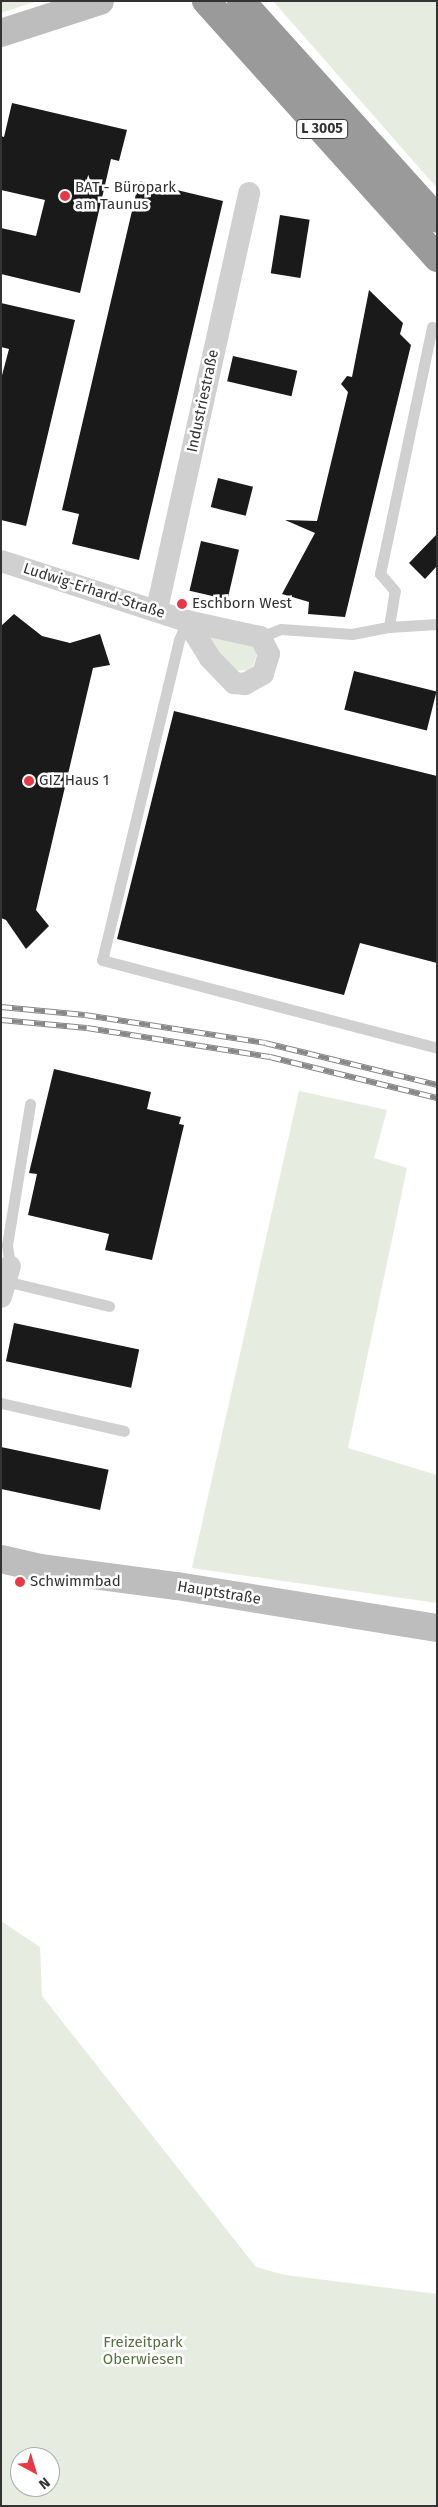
<!DOCTYPE html>
<html>
<head>
<meta charset="utf-8">
<style>
  body { margin:0 }
  #map { position:relative; width:438px; height:2507px; overflow:hidden; background:#fff; font-family:"Fira Sans",sans-serif }
  div>[style] { position:absolute }
  .green>* { inset:0; background:#e6ecdf }
  .building>* { inset:0; background:#1a1a1a; transform-origin:0 0 }
  .lane>* { height:11px; margin:-5.5px; padding:0 5.5px; transform-origin:5.5px; border-radius:5.5px; background:#d0d0d0 }
  .street>* { height:22px; margin:-11px; padding:0 11px; transform-origin:11px; border-radius:11px; background:#d0d0d0 }
  .secondary>* { height:28px; margin:-14px; padding:0 14px; transform-origin:14px; border-radius:14px; background:#bdbdbd }
  .highway>* { height:28px; margin:-14px; padding:0 14px; transform-origin:14px; border-radius:14px; background:#9a9a9a }
  .rail>* { height:5.5px; margin-top:-2.75px; transform-origin:0; background:repeating-linear-gradient(90deg,#fff 0 11px,#888 0 22px); box-sizing:border-box; border-block:1px solid #888 }
  .dots>* { width:14px; height:14px; translate:-50% -50%; box-sizing:border-box; border:2px solid #fff; border-radius:50% }
  span { translate:-50% -50%; white-space:nowrap; text-align:center; line-height:1.15; -webkit-text-stroke:5px #fff; paint-order:stroke }
  .shield-label span { padding:1px 4px; background:#fff; border:1px solid; border-radius:4px; -webkit-text-stroke-width:0 }
  .shield-label { font-size:14px; color:#333; font-weight:700 }
  .poi-label { font-size:15px; color:#333 }
  .left { translate:0 -50%; text-align:left }
  .street-label { font-size:15px; color:#333 }
  .park-label { font-size:15px; color:#56703f }
  .frame { position:absolute; inset:0; border:2px solid #333; pointer-events:none }
  .north { position:absolute; left:10px; top:2447px; width:50px; height:50px; box-sizing:border-box; background:#fff; border:1px solid #adadad; border-radius:50%; rotate:141deg; font-size:14px; font-weight:700; line-height:20px; text-align:center; color:#333 }
  .north::after { content:''; display:block; margin:auto; width:18px; height:22px; background:#e63946; clip-path:polygon(50% 0,100% 100%,50% 72%,0 100%) }
</style>
</head>
<body>
<div id="map">
  <div class="green">
    <i style="clip-path:polygon(1px 1px,37px 1px,1px 13px)"></i>
    <i style="clip-path:polygon(273px 1px,437px 1px,437px 188px)"></i>
    <i style="clip-path:polygon(203px 634px,250px 643px,257px 654px,253px 666px,248px 670px,236px 671px)"></i>
    <i style="clip-path:polygon(299px 1091px,387px 1110px,374px 1158px,407px 1168px,348px 1448px,437px 1475px,437px 1603px,192px 1568px)"></i>
    <i style="clip-path:polygon(evenodd,1px 1921px,40px 1947px,42px 1996px,256px 2267px,285px 2275px,437px 2294px,437px 2506px,1px 2506px,1px 1921px,20px 2457px,50px 2457px,50px 2487px,20px 2487px,20px 2457px)"></i>
  </div>
  <div class="building">
    <i style="clip-path:polygon(12px 103px,127px 130px,119px 161px,111px 159px,80px 293px,1px 274px,1px 228px,36px 236px,45px 200px,1px 190px,1px 136px,4px 137px)"></i>
    <i style="clip-path:polygon(139px 181px,223px 201px,139px 560px,72px 544px,79px 514px,62px 510px)"></i>
    <i style="left:280px;top:215px;width:30px;height:59px;rotate:9deg"></i>
    <i style="clip-path:polygon(369px 290px,403px 323px,400px 334px,411px 345px,345px 617px,308px 614px,309px 602px,282px 594px,315px 533px,285px 520px,317px 521px,348px 392px,341px 384px,347px 376px,352px 377px)"></i>
    <i style="clip-path:polygon(1px 303px,75px 320px,26px 526px,1px 520px,1px 379px,9px 349px,1px 347px)"></i>
    <i style="left:233px;top:356px;width:66px;height:26px;rotate:13deg"></i>
    <i style="left:218px;top:478px;width:36px;height:30px;rotate:14deg"></i>
    <i style="clip-path:polygon(437px 534px,437px 566px,425px 579px,409px 563px)"></i>
    <i style="left:201px;top:541px;width:39px;height:51px;rotate:13deg"></i>
    <i style="clip-path:polygon(14px 614px,42px 636px,70px 643px,100px 634px,110px 665px,93px 668px,36px 910px,49px 926px,26px 949px,6px 920px,1px 918px,1px 626px)"></i>
    <i style="left:354px;top:671px;width:85px;height:40px;rotate:14deg"></i>
    <i style="clip-path:polygon(174px 711px,437px 776px,437px 963px,360px 943px,344px 995px,117px 939px)"></i>
    <i style="clip-path:polygon(54px 1069px,151px 1092px,147px 1109px,181px 1117px,179px 1124px,184px 1125px,152px 1260px,105px 1250px,109px 1234px,28px 1215px,37px 1174px,29px 1173px)"></i>
    <i style="left:14px;top:1323px;width:128px;height:39px;rotate:12deg"></i>
    <i style="left:1px;top:1447px;width:110px;height:41px;rotate:12deg"></i>
  </div>
  <div class="lane">
    <i style="left:187px;top:621px;width:21px;rotate:113deg"></i>
    <i style="left:179px;top:640px;width:329px;rotate:103.5deg"></i>
    <i style="left:102px;top:960px;width:346px;rotate:14.7deg"></i>
    <i style="left:389px;top:627px;width:36px;rotate:-81deg"></i>
    <i style="left:395px;top:591px;width:23px;rotate:-131deg"></i>
    <i style="left:380px;top:574px;width:252px;rotate:-78.1deg"></i>
    <i style="left:432px;top:327px;width:6px;rotate:39deg"></i>
    <i style="left:260px;top:637px;width:22px;rotate:-21deg"></i>
    <i style="left:281px;top:629px;width:71px;rotate:4deg"></i>
    <i style="left:352px;top:634px;width:38px;rotate:-11deg"></i>
    <i style="left:389px;top:627px;width:48px;rotate:-3.6deg"></i>
    <i style="left:10px;top:1266px;width:21px;rotate:-98deg"></i>
    <i style="left:7px;top:1245px;width:143px;rotate:-80.7deg"></i>
    <i style="left:5px;top:1281px;width:107px;rotate:13.5deg"></i>
    <i style="left:1px;top:1403px;width:126px;rotate:12.8deg"></i>
  </div>
  <div class="street">
    <i style="left:1px;top:561px;width:195px;rotate:17.9deg"></i>
    <i style="left:187px;top:621px;width:75px;rotate:12.4deg"></i>
    <i style="left:260px;top:637px;width:19px;rotate:62deg"></i>
    <i style="left:269px;top:654px;width:21px;rotate:107deg"></i>
    <i style="left:263px;top:674px;width:21px;rotate:151deg"></i>
    <i style="left:245px;top:684px;width:11px;rotate:-175deg"></i>
    <i style="left:234px;top:683px;width:35px;rotate:-134deg"></i>
    <i style="left:210px;top:658px;width:44px;rotate:-121.9deg"></i>
    <i style="left:157px;top:609px;width:426px;rotate:-77.5deg"></i>
    <i style="left:1px;top:1297px;width:32px;rotate:-74deg"></i>
  </div>
  <div class="secondary">
    <i style="left:1px;top:33px;width:104px;rotate:-17.9deg"></i>
    <i style="left:1px;top:1559px;width:40px;rotate:13deg"></i>
    <i style="left:40px;top:1568px;width:138px;rotate:7.5deg"></i>
    <i style="left:177px;top:1586px;width:263px;rotate:9.2deg"></i>
  </div>
  <div class="highway">
    <i style="left:206px;top:1px;width:346px;rotate:48deg"></i>
    <i style="left:241px;top:1px;width:293px;rotate:48deg"></i>
  </div>
  <div class="rail">
    <i style="left:1px;top:1007px;width:84px;rotate:5.4deg"></i>
    <i style="left:85px;top:1015px;width:182px;rotate:8.8deg"></i>
    <i style="left:265px;top:1043px;width:177px;rotate:13.7deg"></i>
    <i style="left:1px;top:1020px;width:86px;rotate:5.3deg"></i>
    <i style="left:87px;top:1028px;width:185px;rotate:9deg"></i>
    <i style="left:270px;top:1057px;width:172px;rotate:13.8deg"></i>
  </div>
  <div class="dots">
    <i style="left:65px;top:196px;background:#e63946"></i>
    <i style="left:182px;top:604px;background:#e63946"></i>
    <i style="left:29px;top:781px;background:#e63946"></i>
    <i style="left:20px;top:1582px;background:#e63946"></i>
  </div>
  <div class="shield-label">
    <span style="left:322px;top:129px">L 3005</span>
  </div>
  <div class="poi-label">
    <span class="left" style="left:75px;top:196px">BAT - Büropark<br>am Taunus</span>
    <span class="left" style="left:192px;top:604px">Eschborn West</span>
    <span class="left" style="left:39px;top:781px">GIZ Haus 1</span>
    <span class="left" style="left:30px;top:1582px">Schwimmbad</span>
  </div>
  <div class="street-label">
    <span style="left:203px;top:401px;rotate:-78deg">Industriestraße</span>
    <span style="left:94px;top:591px;rotate:18deg">Ludwig-Erhard-Straße</span>
    <span style="left:219px;top:1593px;rotate:9deg">Hauptstraße</span>
  </div>
  <div class="park-label">
    <span style="left:143px;top:2351px">Freizeitpark<br>Oberwiesen</span>
  </div>
  <div class="frame"></div>
  <div class="north">N</div>
</div>
</body>
</html>
